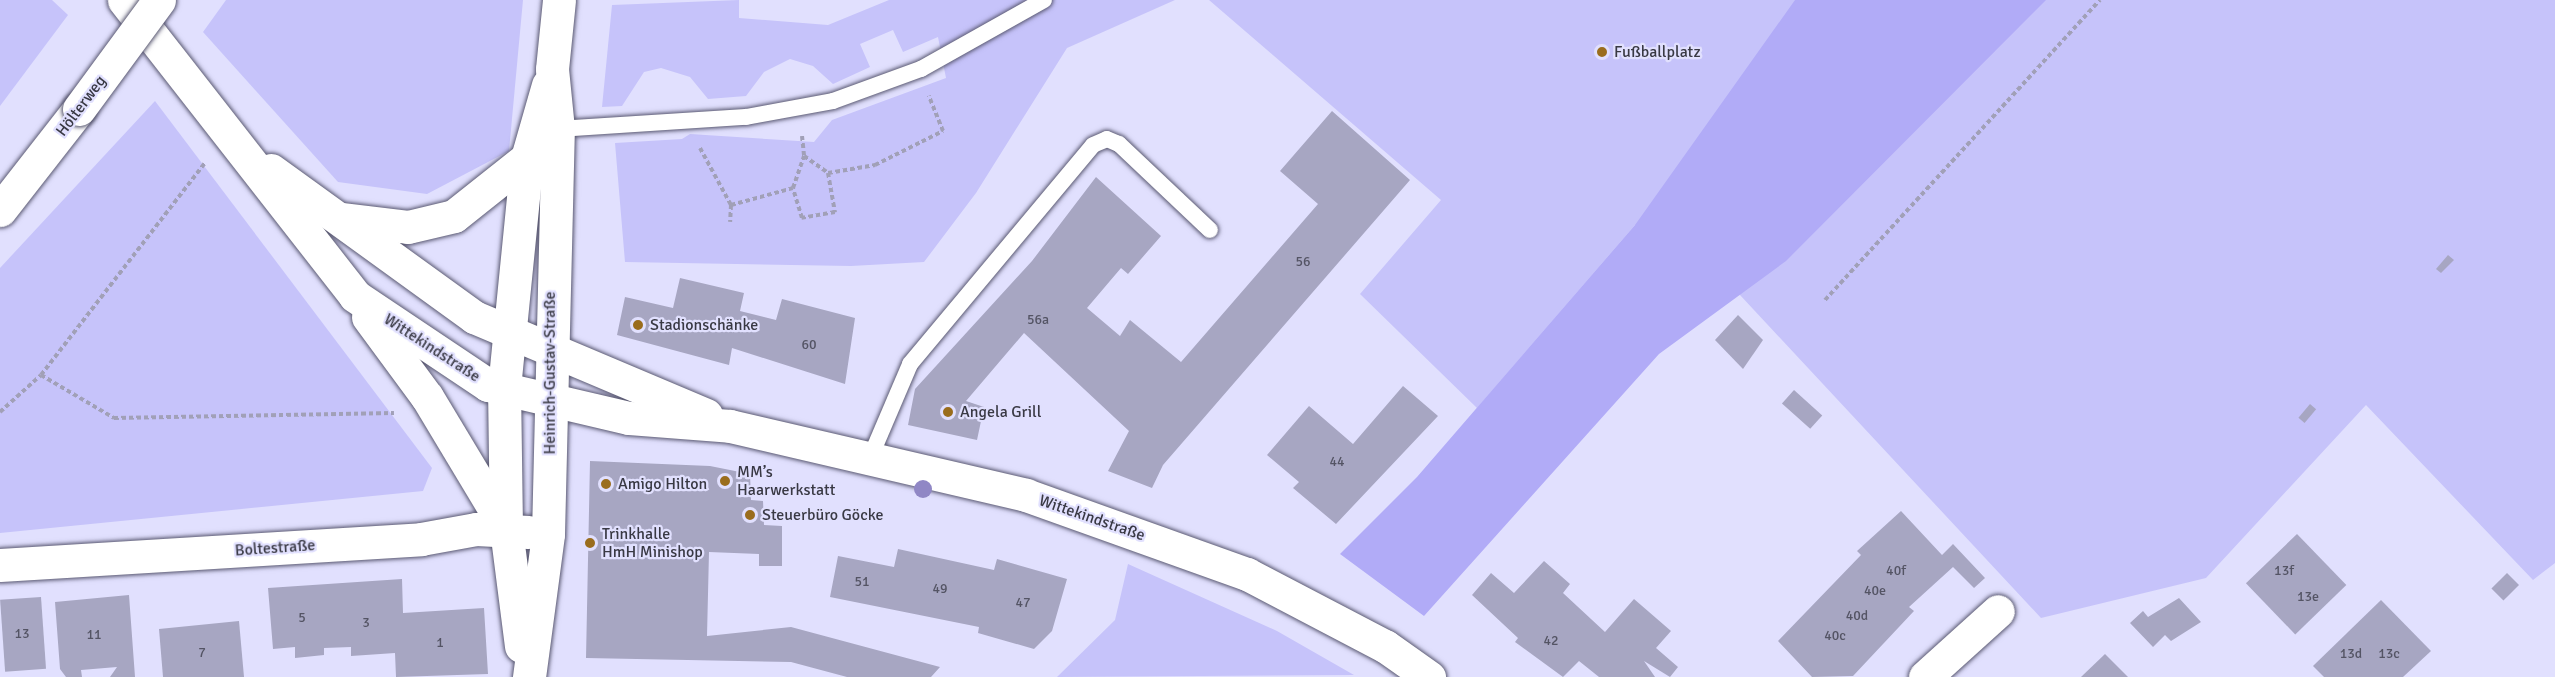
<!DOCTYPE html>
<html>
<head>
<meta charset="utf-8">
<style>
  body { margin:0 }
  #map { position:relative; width:2555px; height:677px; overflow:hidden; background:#e1e0fe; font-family:Signika,sans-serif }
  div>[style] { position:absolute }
  .green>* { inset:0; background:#c6c3fa }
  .forest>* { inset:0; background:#b1abf7 }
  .building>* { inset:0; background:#a7a6c2; transform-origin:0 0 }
  .path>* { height:4px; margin-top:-2px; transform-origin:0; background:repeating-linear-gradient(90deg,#a1a0b7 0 4.5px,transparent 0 7.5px) }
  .roads { filter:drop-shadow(0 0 2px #5a5972) drop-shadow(0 0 2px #5a5972) }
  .lane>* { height:16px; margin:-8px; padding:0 8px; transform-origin:8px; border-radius:8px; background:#fff }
  .street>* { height:33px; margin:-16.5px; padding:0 16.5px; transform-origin:16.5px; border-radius:16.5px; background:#fff }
  .secondary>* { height:33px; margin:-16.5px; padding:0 16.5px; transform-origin:16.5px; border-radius:16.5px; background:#fff }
  .bridges { filter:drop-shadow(0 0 2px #5a5972) drop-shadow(0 0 2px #5a5972) }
  .secondary-bridge>* { height:33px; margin:-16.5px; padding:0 16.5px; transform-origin:16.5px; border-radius:16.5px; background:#fff }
  .trees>* { width:18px; height:18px; margin:-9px; border-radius:50%; background:#9087c5 }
  .dots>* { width:16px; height:16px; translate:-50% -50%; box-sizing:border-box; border:3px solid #e1e0fe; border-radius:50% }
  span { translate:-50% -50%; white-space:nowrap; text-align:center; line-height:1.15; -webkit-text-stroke:4.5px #e1e0fe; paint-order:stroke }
  .number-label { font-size:14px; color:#545464 }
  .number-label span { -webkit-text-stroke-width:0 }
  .poi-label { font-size:16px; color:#393944 }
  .left { translate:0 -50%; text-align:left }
  .street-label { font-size:16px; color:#393944 }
</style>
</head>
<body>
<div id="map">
  <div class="green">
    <i style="clip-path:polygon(0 0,52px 0,68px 15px,0 106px)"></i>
    <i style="clip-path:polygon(226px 0,523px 0,509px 151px,427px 194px,338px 182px,203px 32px)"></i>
    <i style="clip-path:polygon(739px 0,739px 18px,828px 25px,889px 0,1175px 0,1067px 48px,976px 193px,924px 262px,851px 266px,625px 262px,615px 143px,682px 139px,690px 134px,814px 142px,832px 120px,946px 78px,938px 37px,903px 52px,893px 30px,860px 44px,870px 67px,833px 84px,813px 66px,790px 59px,764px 72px,746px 96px,708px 99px,690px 77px,661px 68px,644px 72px,622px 106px,602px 107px,612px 5px)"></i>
    <i style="clip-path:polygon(1209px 0,2555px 0,2555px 563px,2533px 580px,2366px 405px,2206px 578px,2041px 618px,1740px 295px,1635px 225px,1477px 408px,1360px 294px,1441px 200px)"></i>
    <i style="clip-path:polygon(155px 101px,432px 468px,423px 491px,0 533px,0 268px)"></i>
    <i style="clip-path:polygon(1128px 564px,1277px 631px,1354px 675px,1057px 677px,1115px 620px)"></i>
  </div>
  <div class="forest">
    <i style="clip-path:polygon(1795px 0,2046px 0,1786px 261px,1659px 354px,1424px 616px,1340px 554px,1417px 477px,1635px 225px)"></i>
  </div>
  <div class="building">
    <i style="clip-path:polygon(1332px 111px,1410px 180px,1163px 465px,1152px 488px,1108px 471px,1129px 431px,1024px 333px,966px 401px,984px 407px,977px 440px,908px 425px,915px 389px,1032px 261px,1096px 177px,1161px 236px,1128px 274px,1121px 268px,1087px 308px,1120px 336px,1130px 320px,1181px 362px,1318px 204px,1280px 171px)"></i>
    <i style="clip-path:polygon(2448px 255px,2454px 260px,2441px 273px,2436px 269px)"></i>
    <i style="clip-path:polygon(680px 278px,744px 293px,740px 311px,776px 320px,782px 299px,855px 318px,845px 384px,732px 348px,729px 365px,617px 335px,625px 297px,673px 308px)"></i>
    <i style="clip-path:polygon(1738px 315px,1763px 340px,1743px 369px,1715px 340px)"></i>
    <i style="clip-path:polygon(1403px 386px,1438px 416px,1336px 524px,1293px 488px,1299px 482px,1267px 455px,1309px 406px,1353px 444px)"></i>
    <i style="left:1794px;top:390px;width:38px;height:18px;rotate:42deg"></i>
    <i style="left:2310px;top:404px;width:8px;height:18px;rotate:40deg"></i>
    <i style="clip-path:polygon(590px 461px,710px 466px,750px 474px,751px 500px,763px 501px,764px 525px,782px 526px,782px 566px,759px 566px,759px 554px,709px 552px,707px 636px,791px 627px,940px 667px,931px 677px,847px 677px,791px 662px,586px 658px)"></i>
    <i style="clip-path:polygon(1901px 511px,1942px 555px,1953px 544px,1985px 578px,1974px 588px,1953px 567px,1909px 607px,1914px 611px,1853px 676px,1812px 677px,1778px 641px,1861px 555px,1857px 551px)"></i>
    <i style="left:2297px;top:534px;width:71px;height:71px;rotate:46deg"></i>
    <i style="clip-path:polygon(898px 549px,994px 570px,997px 559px,1067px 579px,1052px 631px,1034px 649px,978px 633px,979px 627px,830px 597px,838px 556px,894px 567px)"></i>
    <i style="clip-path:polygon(1544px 561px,1570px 584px,1563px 593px,1605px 632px,1634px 599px,1671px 631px,1656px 648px,1678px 667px,1670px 677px,1644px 661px,1655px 677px,1599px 677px,1579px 661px,1563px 677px,1515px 642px,1518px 638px,1472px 595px,1491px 573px,1514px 593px)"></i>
    <i style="left:2507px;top:573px;width:17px;height:22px;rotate:45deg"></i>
    <i style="clip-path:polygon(402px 579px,403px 613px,484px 608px,488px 674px,396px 677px,395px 653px,351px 656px,351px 647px,324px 648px,324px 655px,295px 658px,295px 647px,273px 649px,268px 588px)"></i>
    <i style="clip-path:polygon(129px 595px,135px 677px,110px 677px,117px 667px,81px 670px,82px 677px,66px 677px,60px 669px,55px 602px)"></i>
    <i style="left:41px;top:597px;width:72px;height:41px;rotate:86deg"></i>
    <i style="clip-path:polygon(2179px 598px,2201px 622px,2171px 641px,2165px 635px,2153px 647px,2130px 623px,2143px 611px,2148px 617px)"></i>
    <i style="clip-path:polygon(2381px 600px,2431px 651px,2403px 677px,2324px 677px,2313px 666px)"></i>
    <i style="clip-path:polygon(239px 621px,244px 677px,163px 677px,159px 629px)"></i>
    <i style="clip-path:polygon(2105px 654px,2128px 677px,2081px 677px)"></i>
  </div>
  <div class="path">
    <i style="left:802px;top:136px;width:20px;rotate:84deg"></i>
    <i style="left:700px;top:148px;width:65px;rotate:61.5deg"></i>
    <i style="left:731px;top:205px;width:17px;rotate:93deg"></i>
    <i style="left:828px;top:173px;width:40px;rotate:80deg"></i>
    <i style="left:835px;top:212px;width:34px;rotate:170deg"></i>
    <i style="left:802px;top:218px;width:31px;rotate:-107deg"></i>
    <i style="left:793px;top:188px;width:34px;rotate:-71deg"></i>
    <i style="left:804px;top:156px;width:29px;rotate:35deg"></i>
    <i style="left:828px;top:173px;width:48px;rotate:-9.7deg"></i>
    <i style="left:875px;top:165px;width:76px;rotate:-26.6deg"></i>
    <i style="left:943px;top:131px;width:38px;rotate:-112deg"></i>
    <i style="left:731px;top:205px;width:64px;rotate:-15.3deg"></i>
    <i style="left:1825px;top:300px;width:407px;rotate:-47.5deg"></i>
    <i style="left:41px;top:375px;width:85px;rotate:30.5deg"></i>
    <i style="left:114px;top:418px;width:280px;rotate:-1deg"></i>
    <i style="left:0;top:412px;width:55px;rotate:-42.1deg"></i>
    <i style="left:41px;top:375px;width:268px;rotate:-52.3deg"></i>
  </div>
  <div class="roads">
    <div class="lane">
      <i style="left:558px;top:129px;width:188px;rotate:-3.7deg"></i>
      <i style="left:746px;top:117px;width:88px;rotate:-10.4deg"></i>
      <i style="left:833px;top:101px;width:94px;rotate:-20deg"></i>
      <i style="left:921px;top:69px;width:141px;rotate:-29.3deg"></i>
      <i style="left:870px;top:458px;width:102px;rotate:-66.9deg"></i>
      <i style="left:910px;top:364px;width:285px;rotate:-50.1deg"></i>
      <i style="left:1093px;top:145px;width:15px;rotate:-23deg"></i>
      <i style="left:1107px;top:139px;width:13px;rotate:23deg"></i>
      <i style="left:1119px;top:144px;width:125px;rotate:43.4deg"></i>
    </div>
    <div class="street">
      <i style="left:124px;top:0;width:375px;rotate:52deg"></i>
      <i style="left:355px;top:296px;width:160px;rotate:33.8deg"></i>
      <i style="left:488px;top:385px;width:145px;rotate:13.2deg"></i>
      <i style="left:629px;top:418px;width:101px;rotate:4.5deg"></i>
      <i style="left:730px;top:426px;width:304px;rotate:13.1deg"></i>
      <i style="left:1026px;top:495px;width:235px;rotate:19.7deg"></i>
      <i style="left:1247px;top:574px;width:156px;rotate:27.6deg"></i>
      <i style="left:1385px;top:646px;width:54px;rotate:35.2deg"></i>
      <i style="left:271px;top:170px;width:251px;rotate:35.9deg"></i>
      <i style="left:474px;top:317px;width:252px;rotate:22.9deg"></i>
      <i style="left:341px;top:219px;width:67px;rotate:6.8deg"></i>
      <i style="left:408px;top:227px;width:47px;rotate:-13.4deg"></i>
      <i style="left:454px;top:216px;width:93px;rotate:-38.5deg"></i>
      <i style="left:368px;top:317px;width:99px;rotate:53.6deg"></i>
      <i style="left:427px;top:397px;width:149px;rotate:59deg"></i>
      <i style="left:0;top:565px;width:422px;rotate:-3.5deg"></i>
      <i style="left:421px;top:539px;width:56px;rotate:-10.3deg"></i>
      <i style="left:476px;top:529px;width:52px;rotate:3.3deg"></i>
      <i style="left:521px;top:646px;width:118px;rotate:-97.3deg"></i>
      <i style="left:506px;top:529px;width:141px;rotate:-90.8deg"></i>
      <i style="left:504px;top:388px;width:231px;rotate:-84.3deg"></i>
      <i style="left:527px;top:158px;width:76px;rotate:-74deg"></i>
      <i style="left:529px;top:677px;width:144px;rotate:-82.4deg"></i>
      <i style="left:548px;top:534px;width:405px;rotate:-88.6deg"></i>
      <i style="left:558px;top:129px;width:60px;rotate:-95.7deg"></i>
      <i style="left:552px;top:69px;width:69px;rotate:-84.2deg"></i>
      <i style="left:1925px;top:677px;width:98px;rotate:-42.1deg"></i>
    </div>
    <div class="secondary">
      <i style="left:0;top:210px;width:128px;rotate:-52deg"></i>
    </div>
  </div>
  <div class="bridges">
    <div class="secondary-bridge">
      <i style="left:79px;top:109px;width:135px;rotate:-53.7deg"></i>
    </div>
  </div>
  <div class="trees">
    <i style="left:923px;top:489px"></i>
  </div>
  <div class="dots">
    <i style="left:1602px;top:52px;background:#9a6d1d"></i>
    <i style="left:638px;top:325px;background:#9a6d1d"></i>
    <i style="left:948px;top:412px;background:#9a6d1d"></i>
    <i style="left:725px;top:481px;background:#9a6d1d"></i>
    <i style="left:606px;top:484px;background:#9a6d1d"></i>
    <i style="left:750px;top:515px;background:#9a6d1d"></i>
    <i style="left:590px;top:543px;background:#9a6d1d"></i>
  </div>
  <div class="number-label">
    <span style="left:1303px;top:262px">56</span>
    <span style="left:1038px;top:320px">56a</span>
    <span style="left:809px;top:345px">60</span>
    <span style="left:1337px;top:462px">44</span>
    <span style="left:1896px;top:571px">40f</span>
    <span style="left:2284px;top:571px">13f</span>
    <span style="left:862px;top:582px">51</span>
    <span style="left:940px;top:589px">49</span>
    <span style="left:1875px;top:591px">40e</span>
    <span style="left:2308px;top:597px">13e</span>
    <span style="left:1023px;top:603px">47</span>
    <span style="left:1857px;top:616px">40d</span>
    <span style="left:302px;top:618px">5</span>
    <span style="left:366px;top:623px">3</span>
    <span style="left:22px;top:634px">13</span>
    <span style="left:94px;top:635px">11</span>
    <span style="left:1835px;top:636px">40c</span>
    <span style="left:1551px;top:641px">42</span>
    <span style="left:440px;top:643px">1</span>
    <span style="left:202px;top:653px">7</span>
    <span style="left:2351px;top:654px">13d</span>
    <span style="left:2389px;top:654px">13c</span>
  </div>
  <div class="poi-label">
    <span class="left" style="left:1614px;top:52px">Fußballplatz</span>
    <span class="left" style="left:650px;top:325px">Stadionschänke</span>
    <span class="left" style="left:960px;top:412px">Angela Grill</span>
    <span class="left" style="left:737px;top:481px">MM’s<br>Haarwerkstatt</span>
    <span class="left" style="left:618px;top:484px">Amigo Hilton</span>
    <span class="left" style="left:762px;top:515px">Steuerbüro Göcke</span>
    <span class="left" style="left:602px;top:543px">Trinkhalle<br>HmH Minishop</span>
  </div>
  <div class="street-label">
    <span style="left:81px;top:106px;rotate:-53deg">Hölterweg</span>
    <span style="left:432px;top:348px;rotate:33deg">Wittekindstraße</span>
    <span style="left:550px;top:373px;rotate:-90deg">Heinrich-Gustav-Straße</span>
    <span style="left:1092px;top:518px;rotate:19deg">Wittekindstraße</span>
    <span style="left:275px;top:548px;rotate:-4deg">Boltestraße</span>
  </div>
</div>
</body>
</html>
